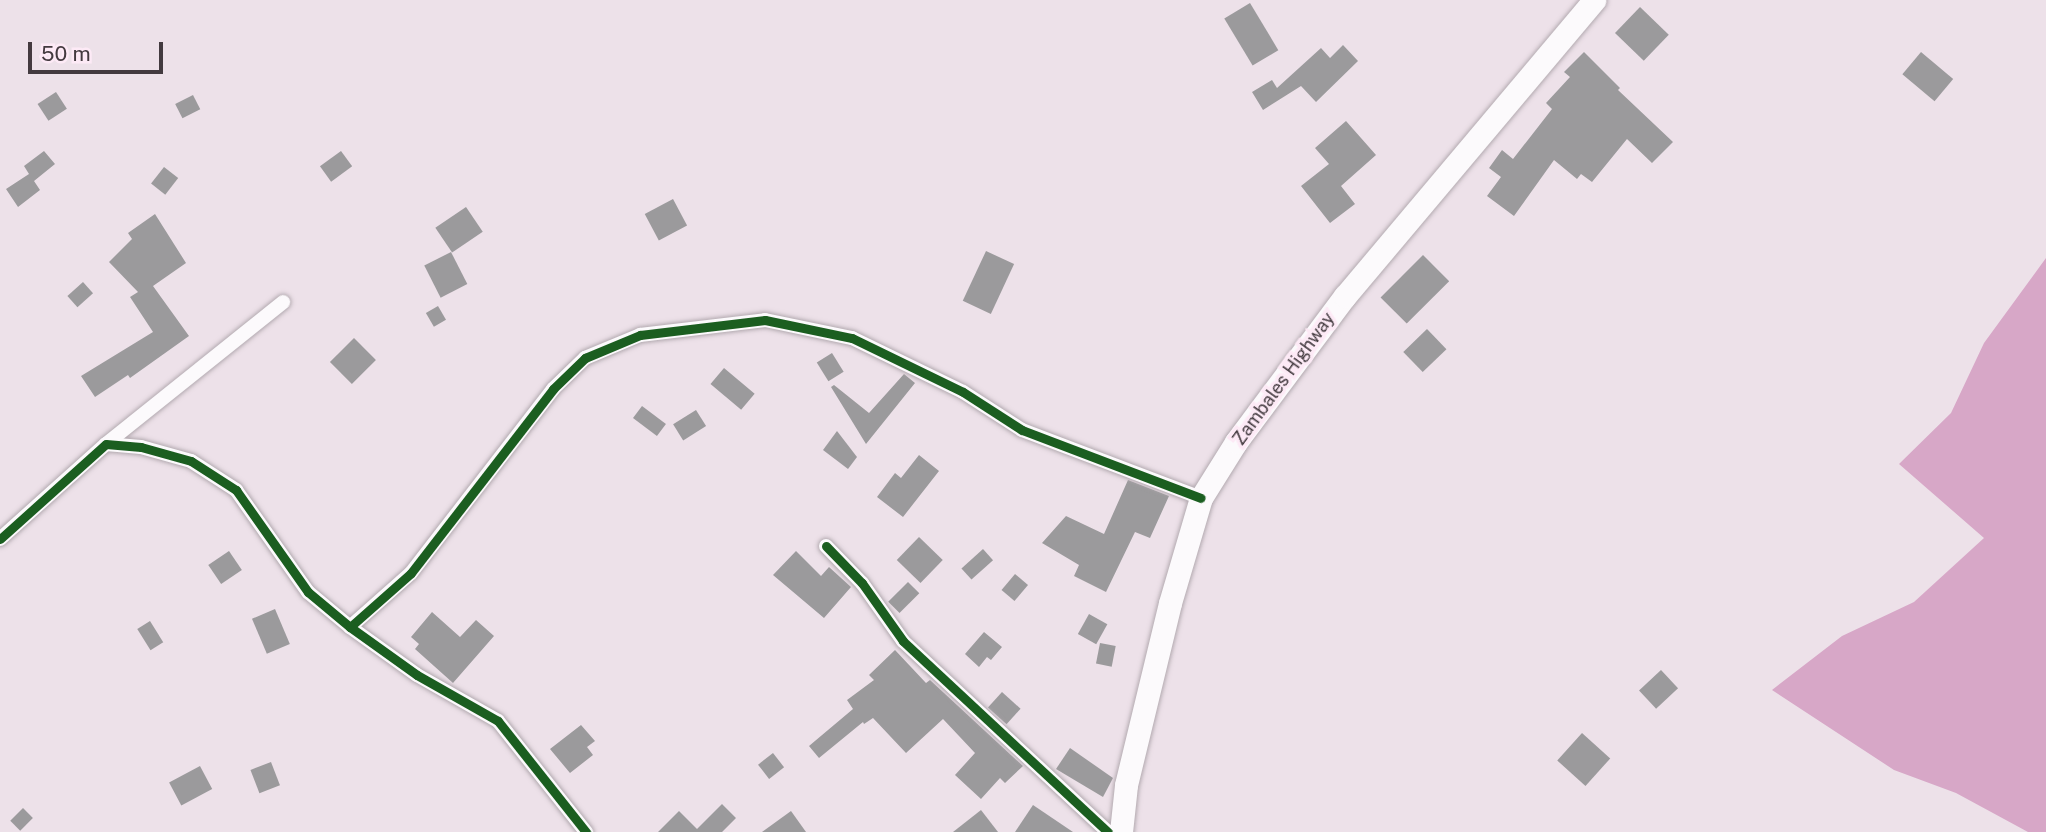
<!DOCTYPE html>
<html>
<head>
<meta charset="utf-8">
<style>
  body { margin:0 }
  #map { position:relative; width:2046px; height:832px; overflow:hidden; background:#ede1e9; font-family:"Public Sans",sans-serif }
  div>[style] { position:absolute }
  .water>* { inset:0; background:#d7a7c7 }
  .building>* { inset:0; background:#9b9a9c; transform-origin:0 0 }
  .roads { filter:drop-shadow(0 0 2px #b3aab0) drop-shadow(0 0 2px #b3aab0) }
  .street>* { height:14px; margin:-7px; padding:0 7px; transform-origin:7px; border-radius:7px; background:#fcfafc }
  .primary>* { height:23px; margin:-11.5px; padding:0 11.5px; transform-origin:11.5px; border-radius:11.5px; background:#fcfafc }
  .cycleway>* { height:9px; margin:-4.5px; padding:0 4.5px; transform-origin:4.5px; border-radius:4.5px; background:#1b5e20 }
  span { translate:-50% -50%; white-space:nowrap; text-align:center; line-height:1.15; -webkit-text-stroke:7px #fdeaf6; paint-order:stroke }
  .street-label { font-size:18px; color:#433a3f }
  .scale { position:absolute; left:28px; top:42px; width:135px; height:32px; box-sizing:border-box; border:4px solid #433a3f; border-top:0; padding-left:9px; font-size:21px; line-height:24px; white-space:nowrap; color:#433a3f; -webkit-text-stroke:5px #fdeaf6; paint-order:stroke }
</style>
</head>
<body>
<div id="map">
  <div class="water">
    <i style="clip-path:polygon(2046px 258px,2046px 832px,2028px 832px,1956px 793px,1894px 770px,1772px 690px,1842px 636px,1914px 602px,1984px 538px,1899px 464px,1951px 413px,1984px 343px)"></i>
  </div>
  <div class="building">
    <i style="left:1250px;top:3px;width:55px;height:30px;rotate:59deg"></i>
    <i style="left:1640px;top:7px;width:40px;height:36px;rotate:44deg"></i>
    <i style="clip-path:polygon(1343px 45px,1358px 61px,1316px 102px,1301px 86px,1263px 110px,1252px 92px,1272px 80px,1277px 88px,1321px 48px,1330px 58px)"></i>
    <i style="clip-path:polygon(1584px 52px,1620px 88px,1618px 90px,1673px 142px,1652px 163px,1627px 139px,1592px 182px,1581px 174px,1577px 179px,1554px 160px,1514px 216px,1487px 196px,1501px 177px,1489px 168px,1502px 150px,1513px 159px,1552px 109px,1546px 103px,1570px 77px,1564px 72px)"></i>
    <i style="left:1921px;top:52px;width:42px;height:29px;rotate:40deg"></i>
    <i style="left:56px;top:92px;width:20px;height:22px;rotate:57deg"></i>
    <i style="left:193px;top:95px;width:16px;height:20px;rotate:63deg"></i>
    <i style="clip-path:polygon(1346px 121px,1376px 155px,1341px 186px,1355px 204px,1330px 223px,1301px 186px,1329px 164px,1315px 148px)"></i>
    <i style="clip-path:polygon(44px 151px,55px 164px,34px 181px,40px 190px,18px 207px,6px 189px,29px 174px,24px 166px)"></i>
    <i style="left:341px;top:151px;width:19px;height:26px;rotate:54deg"></i>
    <i style="left:164px;top:167px;width:18px;height:21px;rotate:38deg"></i>
    <i style="left:673px;top:199px;width:30px;height:32px;rotate:62deg"></i>
    <i style="left:466px;top:207px;width:30px;height:37px;rotate:56deg"></i>
    <i style="clip-path:polygon(155px 214px,186px 263px,153px 286px,189px 336px,130px 378px,128px 375px,95px 397px,81px 376px,153px 332px,130px 297px,138px 292px,109px 262px,132px 239px,128px 233px)"></i>
    <i style="left:986px;top:251px;width:31px;height:55px;rotate:25deg"></i>
    <i style="left:451px;top:252px;width:36px;height:30px;rotate:63deg"></i>
    <i style="left:1423px;top:255px;width:37px;height:60px;rotate:45deg"></i>
    <i style="left:83px;top:282px;width:15px;height:21px;rotate:48deg"></i>
    <i style="left:438px;top:306px;width:16px;height:14px;rotate:60deg"></i>
    <i style="left:1427px;top:329px;width:28px;height:33px;rotate:46deg"></i>
    <i style="left:354px;top:338px;width:31px;height:34px;rotate:45deg"></i>
    <i style="left:832px;top:353px;width:22px;height:18px;rotate:58deg"></i>
    <i style="left:724px;top:368px;width:40px;height:21px;rotate:40deg"></i>
    <i style="clip-path:polygon(904px 374px,915px 383px,866px 444px,831px 387px,834px 385px,869px 413px)"></i>
    <i style="left:642px;top:406px;width:30px;height:15px;rotate:37deg"></i>
    <i style="left:696px;top:410px;width:19px;height:27px;rotate:58deg"></i>
    <i style="clip-path:polygon(837px 431px,857px 457px,848px 469px,823px 450px)"></i>
    <i style="clip-path:polygon(919px 455px,939px 471px,903px 517px,877px 497px,895px 473px,901px 478px)"></i>
    <i style="clip-path:polygon(1128px 480px,1169px 496px,1150px 538px,1135px 532px,1106px 592px,1074px 576px,1079px 565px,1042px 543px,1066px 516px,1104px 534px)"></i>
    <i style="left:919px;top:537px;width:33px;height:32px;rotate:44deg"></i>
    <i style="left:983px;top:549px;width:15px;height:29px;rotate:48deg"></i>
    <i style="left:229px;top:551px;width:23px;height:25px;rotate:56deg"></i>
    <i style="clip-path:polygon(796px 551px,821px 576px,829px 567px,851px 587px,824px 618px,773px 575px)"></i>
    <i style="left:1015px;top:574px;width:17px;height:21px;rotate:40deg"></i>
    <i style="left:908px;top:582px;width:16px;height:28px;rotate:45deg"></i>
    <i style="left:275px;top:609px;width:38px;height:25px;rotate:67deg"></i>
    <i style="clip-path:polygon(432px 612px,460px 637px,476px 620px,494px 636px,453px 683px,415px 649px,419px 644px,411px 637px)"></i>
    <i style="left:1089px;top:614px;width:21px;height:23px;rotate:29deg"></i>
    <i style="left:150px;top:621px;width:25px;height:15px;rotate:58deg"></i>
    <i style="clip-path:polygon(984px 632px,1002px 647px,991px 660px,987px 657px,979px 667px,965px 654px)"></i>
    <i style="left:1100px;top:643px;width:16px;height:21px;rotate:11deg"></i>
    <i style="clip-path:polygon(895px 650px,926px 683px,930px 680px,1023px 766px,1005px 783px,1000px 778px,981px 799px,955px 775px,975px 753px,943px 719px,906px 753px,873px 718px,864px 724px,863px 722px,819px 758px,809px 746px,853px 709px,847px 700px,874px 680px,869px 675px)"></i>
    <i style="left:1661px;top:670px;width:25px;height:30px;rotate:47deg"></i>
    <i style="left:1002px;top:692px;width:25px;height:21px;rotate:42deg"></i>
    <i style="clip-path:polygon(581px 725px,595px 741px,587px 747px,593px 755px,570px 773px,550px 749px)"></i>
    <i style="left:1582px;top:733px;width:38px;height:37px;rotate:42deg"></i>
    <i style="clip-path:polygon(1070px 748px,1113px 778px,1103px 797px,1056px 769px)"></i>
    <i style="left:773px;top:753px;width:18px;height:19px;rotate:52deg"></i>
    <i style="left:271px;top:762px;width:25px;height:22px;rotate:69deg"></i>
    <i style="left:200px;top:766px;width:26px;height:35px;rotate:62deg"></i>
    <i style="clip-path:polygon(722px 804px,736px 818px,722px 832px,658px 832px,679px 811px,697px 829px)"></i>
    <i style="clip-path:polygon(1033px 805px,1073px 832px,1015px 832px)"></i>
    <i style="left:23px;top:808px;width:14px;height:18px;rotate:45deg"></i>
    <i style="clip-path:polygon(981px 810px,998px 832px,953px 832px)"></i>
    <i style="clip-path:polygon(791px 811px,806px 832px,762px 832px)"></i>
  </div>
  <div class="roads">
    <div class="street">
      <i style="left:106px;top:444px;width:227px;rotate:-38.7deg"></i>
      <i style="left:0;top:539px;width:142px;rotate:-41.9deg"></i>
      <i style="left:106px;top:444px;width:35px;rotate:5deg"></i>
      <i style="left:141px;top:447px;width:52px;rotate:15.6deg"></i>
      <i style="left:191px;top:461px;width:54px;rotate:32.8deg"></i>
      <i style="left:236px;top:490px;width:125px;rotate:54.8deg"></i>
      <i style="left:308px;top:592px;width:55px;rotate:39.8deg"></i>
      <i style="left:350px;top:627px;width:82px;rotate:35.6deg"></i>
      <i style="left:417px;top:675px;width:93px;rotate:29.6deg"></i>
      <i style="left:498px;top:721px;width:142px;rotate:51.6deg"></i>
      <i style="left:826px;top:546px;width:52px;rotate:45.8deg"></i>
      <i style="left:862px;top:583px;width:71px;rotate:54.7deg"></i>
      <i style="left:903px;top:641px;width:280px;rotate:43deg"></i>
      <i style="left:350px;top:627px;width:81px;rotate:-41.5deg"></i>
      <i style="left:411px;top:573px;width:232px;rotate:-52.3deg"></i>
      <i style="left:553px;top:389px;width:45px;rotate:-44.1deg"></i>
      <i style="left:585px;top:358px;width:60px;rotate:-22.7deg"></i>
      <i style="left:640px;top:335px;width:126px;rotate:-6.8deg"></i>
      <i style="left:765px;top:320px;width:89px;rotate:11.7deg"></i>
      <i style="left:852px;top:338px;width:123px;rotate:25.9deg"></i>
      <i style="left:963px;top:392px;width:70px;rotate:32.8deg"></i>
      <i style="left:1022px;top:430px;width:191px;rotate:20.8deg"></i>
    </div>
    <div class="primary">
      <i style="left:1121px;top:832px;width:47px;rotate:-83.9deg"></i>
      <i style="left:1126px;top:785px;width:187px;rotate:-76.4deg"></i>
      <i style="left:1170px;top:603px;width:109px;rotate:-73.6deg"></i>
      <i style="left:1201px;top:498px;width:66px;rotate:-58deg"></i>
      <i style="left:1236px;top:442px;width:182px;rotate:-53.3deg"></i>
      <i style="left:1345px;top:296px;width:387px;rotate:-49.9deg"></i>
    </div>
  </div>
  <div class="cycleway">
    <i style="left:0;top:539px;width:142px;rotate:-41.9deg"></i>
    <i style="left:106px;top:444px;width:35px;rotate:5deg"></i>
    <i style="left:141px;top:447px;width:52px;rotate:15.6deg"></i>
    <i style="left:191px;top:461px;width:54px;rotate:32.8deg"></i>
    <i style="left:236px;top:490px;width:125px;rotate:54.8deg"></i>
    <i style="left:308px;top:592px;width:55px;rotate:39.8deg"></i>
    <i style="left:350px;top:627px;width:82px;rotate:35.6deg"></i>
    <i style="left:417px;top:675px;width:93px;rotate:29.6deg"></i>
    <i style="left:498px;top:721px;width:142px;rotate:51.6deg"></i>
    <i style="left:826px;top:546px;width:52px;rotate:45.8deg"></i>
    <i style="left:862px;top:583px;width:71px;rotate:54.7deg"></i>
    <i style="left:903px;top:641px;width:280px;rotate:43deg"></i>
    <i style="left:350px;top:627px;width:81px;rotate:-41.5deg"></i>
    <i style="left:411px;top:573px;width:232px;rotate:-52.3deg"></i>
    <i style="left:553px;top:389px;width:45px;rotate:-44.1deg"></i>
    <i style="left:585px;top:358px;width:60px;rotate:-22.7deg"></i>
    <i style="left:640px;top:335px;width:126px;rotate:-6.8deg"></i>
    <i style="left:765px;top:320px;width:89px;rotate:11.7deg"></i>
    <i style="left:852px;top:338px;width:123px;rotate:25.9deg"></i>
    <i style="left:963px;top:392px;width:70px;rotate:32.8deg"></i>
    <i style="left:1022px;top:430px;width:191px;rotate:20.8deg"></i>
  </div>
  <div class="street-label">
    <span style="left:1284px;top:379px;rotate:-54deg">Zambales Highway</span>
  </div>
  <div class="scale">50 m</div>
</div>
</body>
</html>
